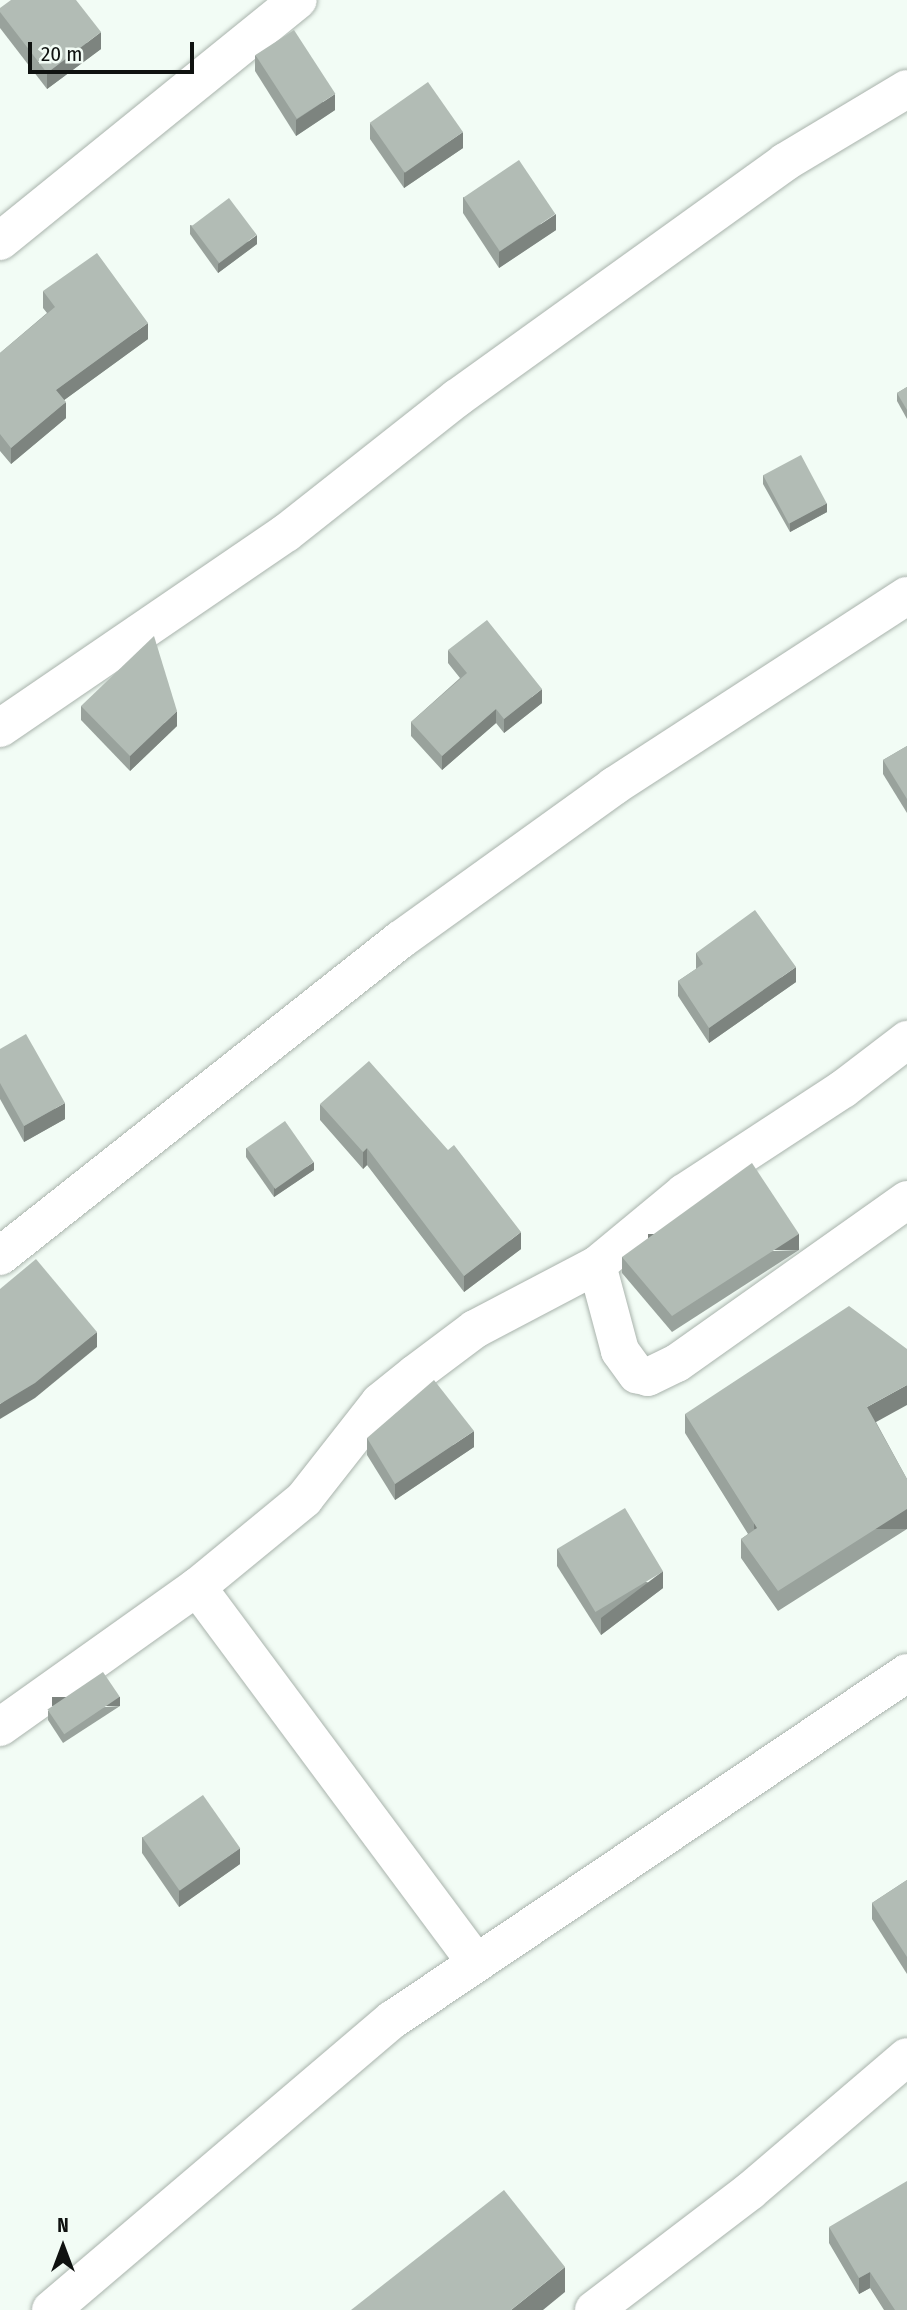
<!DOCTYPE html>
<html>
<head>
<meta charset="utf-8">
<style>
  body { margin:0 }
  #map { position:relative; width:907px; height:2310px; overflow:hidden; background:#f2fcf5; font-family:"Fira Sans Condensed",sans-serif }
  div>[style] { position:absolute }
  .roads { filter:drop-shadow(0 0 2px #a9b3ac) drop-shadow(0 0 2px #a9b3ac) }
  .street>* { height:38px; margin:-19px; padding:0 19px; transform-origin:19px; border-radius:19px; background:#fff }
  .wall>* { inset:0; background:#99a29c }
  .shaded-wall>* { inset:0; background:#7d847f; transform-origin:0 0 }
  .building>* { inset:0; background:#b2bcb5; transform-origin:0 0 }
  span { translate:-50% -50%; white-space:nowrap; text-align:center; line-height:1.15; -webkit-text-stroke:7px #f2fcf5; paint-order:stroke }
  .north { position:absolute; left:28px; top:2212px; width:70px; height:70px; -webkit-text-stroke:5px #f2fcf5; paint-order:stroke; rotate:0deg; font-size:19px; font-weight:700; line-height:28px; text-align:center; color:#0f1210 }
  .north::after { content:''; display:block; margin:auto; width:24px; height:32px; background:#0f1210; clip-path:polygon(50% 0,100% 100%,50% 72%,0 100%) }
  .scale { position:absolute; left:28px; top:42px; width:166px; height:32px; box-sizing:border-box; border:4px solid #0f1210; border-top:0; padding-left:9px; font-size:21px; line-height:24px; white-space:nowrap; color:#0f1210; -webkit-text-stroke:5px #f2fcf5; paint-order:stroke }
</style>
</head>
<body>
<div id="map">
  <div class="roads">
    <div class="street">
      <i style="left:0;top:241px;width:383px;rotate:-39deg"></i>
      <i style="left:0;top:728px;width:346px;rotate:-34.3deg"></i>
      <i style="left:286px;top:533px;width:218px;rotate:-38.3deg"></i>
      <i style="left:457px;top:398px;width:404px;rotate:-35.7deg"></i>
      <i style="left:785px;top:162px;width:142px;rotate:-30.9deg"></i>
      <i style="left:0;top:1256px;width:510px;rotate:-38.31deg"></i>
      <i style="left:400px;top:940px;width:264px;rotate:-35.7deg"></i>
      <i style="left:614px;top:786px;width:349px;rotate:-33deg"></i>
      <i style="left:597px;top:1265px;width:89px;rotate:75deg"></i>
      <i style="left:620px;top:1351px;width:29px;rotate:54deg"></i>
      <i style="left:637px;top:1374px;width:11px;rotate:15deg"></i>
      <i style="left:648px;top:1377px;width:32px;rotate:-26deg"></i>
      <i style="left:677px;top:1363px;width:282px;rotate:-35.3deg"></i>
      <i style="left:197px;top:1587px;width:467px;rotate:53.4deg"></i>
      <i style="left:0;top:1727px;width:242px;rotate:-35.4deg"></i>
      <i style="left:197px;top:1587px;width:139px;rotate:-39.4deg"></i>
      <i style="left:304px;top:1499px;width:123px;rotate:-51.9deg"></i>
      <i style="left:380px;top:1402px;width:45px;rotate:-38.7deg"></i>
      <i style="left:415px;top:1374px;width:75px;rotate:-36.9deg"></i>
      <i style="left:475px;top:1329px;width:138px;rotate:-27.7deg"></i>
      <i style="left:597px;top:1265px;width:113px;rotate:-39.6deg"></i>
      <i style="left:684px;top:1193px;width:190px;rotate:-33.2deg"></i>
      <i style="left:843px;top:1089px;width:81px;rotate:-37.4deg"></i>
      <i style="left:51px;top:2310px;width:448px;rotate:-40.4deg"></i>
      <i style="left:392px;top:2020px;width:621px;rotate:-33.97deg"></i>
      <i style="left:594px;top:2310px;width:196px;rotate:-37.3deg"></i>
      <i style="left:750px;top:2191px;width:206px;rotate:-40.5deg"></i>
    </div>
  </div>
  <div class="wall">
    <i style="clip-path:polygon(0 8px,101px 49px,47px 89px,0 28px)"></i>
    <i style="clip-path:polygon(255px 55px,335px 110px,296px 136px,255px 71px)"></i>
    <i style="clip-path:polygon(370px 123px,463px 148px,404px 188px,370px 139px)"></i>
    <i style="clip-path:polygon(463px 197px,556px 230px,499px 268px,463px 213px)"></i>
    <i style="clip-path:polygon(190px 225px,257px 244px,218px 273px,190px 234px)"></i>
    <i style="clip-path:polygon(43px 291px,148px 339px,64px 400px,66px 418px,11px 464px,0 451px,0 353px,47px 313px,43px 308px)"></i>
    <i style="clip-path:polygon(907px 387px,907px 419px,897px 401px,897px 393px)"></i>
    <i style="clip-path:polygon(763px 475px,827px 512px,790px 532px,763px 484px)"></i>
    <i style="clip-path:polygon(448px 650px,542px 703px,504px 733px,496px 723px,442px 770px,411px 736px,411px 722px,460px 678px,448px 663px)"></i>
    <i style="clip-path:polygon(81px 706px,177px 726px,130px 771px,81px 720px)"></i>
    <i style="clip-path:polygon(907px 746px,907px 813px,883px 774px,883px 760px)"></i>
    <i style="clip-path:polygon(696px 953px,796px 982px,709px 1043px,678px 996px,678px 981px,696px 969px)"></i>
    <i style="clip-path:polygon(0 1049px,65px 1119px,24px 1142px,0 1099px)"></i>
    <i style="clip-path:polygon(320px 1104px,521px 1249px,464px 1292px,367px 1165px,363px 1169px,320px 1120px)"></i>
    <i style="clip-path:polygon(246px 1148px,314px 1170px,274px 1197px,246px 1157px)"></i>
    <i style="clip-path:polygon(799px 1250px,672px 1332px,622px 1273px,622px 1257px)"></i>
    <i style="clip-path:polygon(685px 1414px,876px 1422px,907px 1479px,907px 1529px,778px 1611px,741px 1558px,741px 1539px,748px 1534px,685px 1433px)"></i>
    <i style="clip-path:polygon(367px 1438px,474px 1447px,395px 1500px,367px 1455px)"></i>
    <i style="clip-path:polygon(557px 1549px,663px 1588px,601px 1635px,557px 1566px)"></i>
    <i style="clip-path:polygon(120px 1706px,63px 1743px,48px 1720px,48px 1711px)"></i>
    <i style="clip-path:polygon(142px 1837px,240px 1864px,179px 1907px,142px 1853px)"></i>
    <i style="clip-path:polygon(907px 1880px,907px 1974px,872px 1919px,872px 1903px)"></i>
    <i style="clip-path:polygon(829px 2227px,907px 2310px,884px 2310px,870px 2288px,859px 2294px,829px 2243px)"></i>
  </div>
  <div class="shaded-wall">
    <i style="clip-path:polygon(101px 32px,101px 49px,47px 89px,47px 73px)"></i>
    <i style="clip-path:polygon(335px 94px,335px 110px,296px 136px,296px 120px)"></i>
    <i style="clip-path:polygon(463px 132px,463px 148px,404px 188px,404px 172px)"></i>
    <i style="clip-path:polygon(556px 214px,556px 230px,499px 268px,499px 252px)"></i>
    <i style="clip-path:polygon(257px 235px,257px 244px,218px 273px,218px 264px)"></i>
    <i style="clip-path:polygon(148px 323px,148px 339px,56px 406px,56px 390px)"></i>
    <i style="clip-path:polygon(66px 402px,66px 418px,11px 464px,11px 448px)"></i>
    <i style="clip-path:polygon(827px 503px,827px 512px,790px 532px,790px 523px)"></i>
    <i style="clip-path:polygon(542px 689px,542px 703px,504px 733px,504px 719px)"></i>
    <i style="clip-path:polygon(496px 709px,496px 723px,442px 770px,442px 756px)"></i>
    <i style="clip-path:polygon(177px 711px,177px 726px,130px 771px,130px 756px)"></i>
    <i style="clip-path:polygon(796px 967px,796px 982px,709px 1043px,709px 1028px)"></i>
    <i style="clip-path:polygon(65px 1103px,65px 1119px,24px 1142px,24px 1126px)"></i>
    <i style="clip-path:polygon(367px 1148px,367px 1165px,363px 1169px,363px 1152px)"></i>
    <i style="clip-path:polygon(314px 1162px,314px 1170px,274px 1197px,274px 1188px)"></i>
    <i style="clip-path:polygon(521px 1232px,521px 1249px,464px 1292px,464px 1276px)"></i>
    <i style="left:799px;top:1234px;width:16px;height:151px;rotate:90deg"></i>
    <i style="clip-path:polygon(97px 1332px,97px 1347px,35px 1398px,0 1419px,0 1404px)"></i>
    <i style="clip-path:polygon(907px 1385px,907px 1405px,867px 1427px,867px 1407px)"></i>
    <i style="clip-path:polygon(474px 1431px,474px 1447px,395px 1500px,395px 1484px)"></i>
    <i style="left:907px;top:1509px;width:20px;height:153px;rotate:90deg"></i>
    <i style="clip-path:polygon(663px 1571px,663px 1588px,601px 1635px,601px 1618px)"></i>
    <i style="left:120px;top:1697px;width:9px;height:68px;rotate:90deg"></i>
    <i style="clip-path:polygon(240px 1848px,240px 1864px,179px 1907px,179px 1890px)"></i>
    <i style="clip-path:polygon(565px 2267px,565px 2292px,543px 2310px,511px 2310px)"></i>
    <i style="clip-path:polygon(870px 2272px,870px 2288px,859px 2294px,859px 2278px)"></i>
  </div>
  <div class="building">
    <i style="clip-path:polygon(11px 0,76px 0,101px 32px,47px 73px,0 12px,0 8px)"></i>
    <i style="left:294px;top:30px;width:76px;height:46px;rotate:57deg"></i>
    <i style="left:428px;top:82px;width:61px;height:71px;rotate:55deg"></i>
    <i style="left:519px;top:160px;width:65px;height:67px;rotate:56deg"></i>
    <i style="left:229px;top:198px;width:46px;height:47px;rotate:53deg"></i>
    <i style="clip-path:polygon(97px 253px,148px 323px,56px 390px,66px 402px,11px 448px,0 434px,0 353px,55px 307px,43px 291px)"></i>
    <i style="clip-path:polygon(907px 387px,907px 410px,897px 393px)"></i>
    <i style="left:801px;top:455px;width:55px;height:43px;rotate:62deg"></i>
    <i style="clip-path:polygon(487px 620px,542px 689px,504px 719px,496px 709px,442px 756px,411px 722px,467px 673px,448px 650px)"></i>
    <i style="clip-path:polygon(154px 636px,177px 711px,130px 756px,81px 706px)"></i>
    <i style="clip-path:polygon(907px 746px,907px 799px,883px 760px)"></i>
    <i style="clip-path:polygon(755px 910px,796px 967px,709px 1028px,678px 981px,703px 964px,696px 953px)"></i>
    <i style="clip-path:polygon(26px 1034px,65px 1103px,24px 1126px,0 1083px,0 1049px)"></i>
    <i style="clip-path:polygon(369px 1061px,448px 1150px,454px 1145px,521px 1232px,464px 1276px,367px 1148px,363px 1152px,320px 1104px)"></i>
    <i style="left:285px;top:1121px;width:50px;height:47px;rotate:55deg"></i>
    <i style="clip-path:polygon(752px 1163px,799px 1234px,672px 1316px,622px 1257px)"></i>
    <i style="clip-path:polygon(36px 1259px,97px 1332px,35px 1383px,0 1404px,0 1289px)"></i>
    <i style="clip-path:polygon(849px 1306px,907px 1349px,907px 1385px,867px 1407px,907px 1479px,907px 1509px,778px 1591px,741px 1539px,757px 1528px,685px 1414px)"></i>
    <i style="clip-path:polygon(434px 1380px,474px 1431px,395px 1484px,367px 1438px)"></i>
    <i style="left:625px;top:1508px;width:74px;height:79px;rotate:59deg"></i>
    <i style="left:103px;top:1672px;width:30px;height:67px;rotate:56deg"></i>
    <i style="left:203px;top:1795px;width:65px;height:74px;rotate:55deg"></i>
    <i style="clip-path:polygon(907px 1880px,907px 1957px,872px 1903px)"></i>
    <i style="clip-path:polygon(907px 2181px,907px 2310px,895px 2310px,870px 2272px,859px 2278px,829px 2227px)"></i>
    <i style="clip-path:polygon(504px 2190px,565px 2267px,511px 2310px,351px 2310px)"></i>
  </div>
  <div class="north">N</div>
  <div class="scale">20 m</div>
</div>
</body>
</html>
